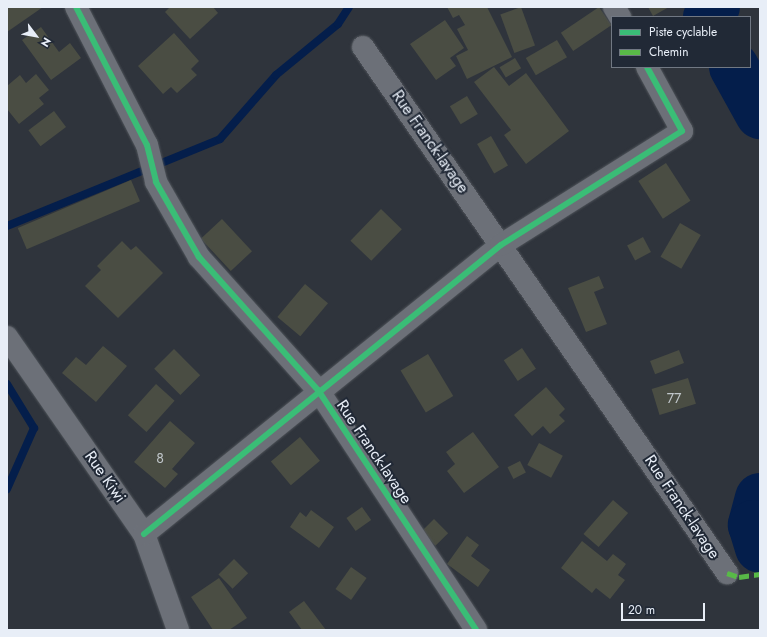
<!DOCTYPE html>
<html>
<head>
<meta charset="utf-8">
<style>
  body { margin:0 }
  #map { position:relative; width:767px; height:637px; overflow:hidden; background:#2f343c; font-family:Jost,sans-serif }
  div>[style] { position:absolute }
  .stream>* { height:8px; margin:-4px; padding:0 4px; transform-origin:4px; border-radius:4px; background:#041e4b }
  .river>* { height:50px; margin:-25px; padding:0 25px; transform-origin:25px; border-radius:25px; background:#041e4b }
  .building>* { inset:0; background:#4a4d43; transform-origin:0 0 }
  .roads { filter:drop-shadow(0 0 1px #4e5359) drop-shadow(0 0 1px #4e5359) }
  .street>* { height:22px; margin:-11px; padding:0 11px; transform-origin:11px; border-radius:11px; background:#6c7078 }
  .quiet>* { height:5px; margin-top:-2.5px; transform-origin:0; background:repeating-linear-gradient(90deg,#58b947 0 10px,transparent 0 15px) }
  .cycleway>* { height:6px; margin:-3px; padding:0 3px; transform-origin:3px; border-radius:3px; background:#3abd76 }
  span { translate:-50% -50%; white-space:nowrap; text-align:center; line-height:1.15; -webkit-text-stroke:4px #212936; paint-order:stroke }
  .number-label { font-size:14px; color:#c0c6ca }
  .number-label span { -webkit-text-stroke-width:0 }
  .street-label { font-size:16px; color:#e8eef7 }
  .frame { position:absolute; inset:0; border:8px solid #e8eef7; pointer-events:none }
  .legend { position:absolute; left:611px; top:16px; width:140px; height:52px; box-sizing:border-box; background:#212936; border:1px solid #717883; margin:0; padding:5px 7px; list-style:none; font-size:12px; color:#e8eef7 }
  .legend li { display:flex; align-items:center; gap:8px; height:20px }
  .legend b { width:20px; border:1px solid #717883 }
  .north { position:absolute; left:16px; top:16px; width:40px; height:40px; -webkit-text-stroke:3px #212936; paint-order:stroke; rotate:122deg; font-size:11px; font-weight:700; line-height:16px; text-align:center; color:#e8eef7 }
  .north::after { content:''; display:block; margin:auto; width:14px; height:18px; background:#e8eef7; clip-path:polygon(50% 0,100% 100%,50% 72%,0 100%) }
  .scale { position:absolute; left:621px; top:603px; width:84px; height:18px; box-sizing:border-box; border:2px solid #e8eef7; border-top:0; padding-left:5px; font-size:12px; line-height:14px; white-space:nowrap; color:#e8eef7; -webkit-text-stroke:3px #212936; paint-order:stroke }
</style>
</head>
<body>
<div id="map">
  <div class="stream">
    <i style="left:7px;top:226px;width:230px;rotate:-22.2deg"></i>
    <i style="left:220px;top:139px;width:85px;rotate:-48.8deg"></i>
    <i style="left:276px;top:75px;width:80px;rotate:-39.4deg"></i>
    <i style="left:338px;top:24px;width:20px;rotate:-57deg"></i>
    <i style="left:7px;top:384px;width:52px;rotate:58.5deg"></i>
    <i style="left:34px;top:428px;width:67px;rotate:113.9deg"></i>
  </div>
  <div class="river">
    <i style="left:708px;top:17px;width:12px;rotate:-55deg"></i>
    <i style="left:734px;top:67px;width:54px;rotate:61deg"></i>
    <i style="left:760px;top:498px;width:28px;rotate:105deg"></i>
    <i style="left:753px;top:525px;width:24px;rotate:73deg"></i>
  </div>
  <div class="building">
    <i style="clip-path:polygon(7px 7px,43px 7px,7px 32px)"></i>
    <i style="clip-path:polygon(170px 7px,213px 7px,218px 13px,190px 39px,165px 12px)"></i>
    <i style="clip-path:polygon(447px 7px,487px 7px,512px 57px,467px 79px,456px 56px,468px 50px,457px 29px,465px 25px,459px 15px,453px 18px)"></i>
    <i style="left:521px;top:7px;width:41px;height:22px;rotate:70deg"></i>
    <i style="left:599px;top:7px;width:22px;height:46px;rotate:56deg"></i>
    <i style="clip-path:polygon(648px 7px,669px 7px,653px 16px)"></i>
    <i style="clip-path:polygon(445px 20px,464px 48px,450px 58px,456px 66px,436px 80px,410px 44px)"></i>
    <i style="clip-path:polygon(41px 27px,59px 52px,70px 43px,81px 58px,51px 80px,22px 40px)"></i>
    <i style="clip-path:polygon(174px 33px,199px 61px,191px 69px,197px 75px,177px 93px,171px 87px,163px 94px,138px 66px)"></i>
    <i style="left:557px;top:40px;width:20px;height:36px;rotate:60deg"></i>
    <i style="left:515px;top:58px;width:12px;height:18px;rotate:59deg"></i>
    <i style="clip-path:polygon(494px 67px,509px 86px,526px 73px,569px 131px,526px 164px,504px 135px,511px 130px,474px 82px)"></i>
    <i style="clip-path:polygon(36px 74px,49px 90px,39px 98px,44px 104px,19px 124px,7px 109px,7px 86px,20px 75px,26px 83px)"></i>
    <i style="left:467px;top:96px;width:21px;height:20px;rotate:59deg"></i>
    <i style="left:54px;top:111px;width:20px;height:32px;rotate:53deg"></i>
    <i style="left:491px;top:136px;width:34px;height:16px;rotate:60deg"></i>
    <i style="left:666px;top:163px;width:45px;height:33px;rotate:57deg"></i>
    <i style="left:131px;top:180px;width:23px;height:123px;rotate:67deg"></i>
    <i style="left:381px;top:209px;width:29px;height:44px;rotate:44deg"></i>
    <i style="left:222px;top:219px;width:44px;height:29px;rotate:47deg"></i>
    <i style="left:680px;top:223px;width:24px;height:39px;rotate:30deg"></i>
    <i style="left:643px;top:237px;width:17px;height:18px;rotate:62deg"></i>
    <i style="clip-path:polygon(122px 241px,131px 250px,136px 246px,163px 273px,118px 318px,85px 286px,101px 270px,97px 266px)"></i>
    <i style="clip-path:polygon(599px 276px,604px 288px,594px 292px,607px 324px,586px 332px,568px 288px)"></i>
    <i style="left:305px;top:284px;width:30px;height:43px;rotate:40deg"></i>
    <i style="clip-path:polygon(103px 346px,127px 366px,96px 402px,62px 373px,76px 357px,86px 365px)"></i>
    <i style="left:522px;top:348px;width:25px;height:22px;rotate:56deg"></i>
    <i style="left:174px;top:349px;width:37px;height:28px;rotate:45deg"></i>
    <i style="left:679px;top:350px;width:14px;height:31px;rotate:69deg"></i>
    <i style="left:428px;top:354px;width:49px;height:32px;rotate:59deg"></i>
    <i style="left:688px;top:378px;width:27px;height:38px;rotate:73deg"></i>
    <i style="left:156px;top:384px;width:25px;height:42px;rotate:42deg"></i>
    <i style="clip-path:polygon(546px 387px,565px 409px,559px 415px,565px 421px,550px 434px,543px 426px,532px 436px,514px 415px)"></i>
    <i style="clip-path:polygon(170px 421px,195px 443px,172px 469px,178px 474px,165px 488px,134px 462px)"></i>
    <i style="clip-path:polygon(473px 432px,499px 467px,464px 493px,447px 471px,455px 464px,446px 452px)"></i>
    <i style="left:300px;top:437px;width:31px;height:38px;rotate:50deg"></i>
    <i style="left:539px;top:443px;width:27px;height:25px;rotate:28deg"></i>
    <i style="left:520px;top:461px;width:13px;height:14px;rotate:63deg"></i>
    <i style="left:613px;top:500px;width:20px;height:45px;rotate:41deg"></i>
    <i style="left:362px;top:507px;width:16px;height:19px;rotate:55deg"></i>
    <i style="clip-path:polygon(311px 510px,334px 527px,319px 548px,290px 527px,300px 512px,306px 517px)"></i>
    <i style="left:434px;top:519px;width:20px;height:18px;rotate:45deg"></i>
    <i style="clip-path:polygon(467px 536px,479px 545px,471px 556px,490px 570px,478px 587px,447px 564px)"></i>
    <i style="clip-path:polygon(582px 541px,607px 561px,613px 554px,626px 564px,618px 575px,625px 580px,610px 599px,596px 588px,592px 593px,561px 568px)"></i>
    <i style="left:234px;top:559px;width:20px;height:22px;rotate:45deg"></i>
    <i style="left:351px;top:567px;width:19px;height:27px;rotate:35deg"></i>
    <i style="clip-path:polygon(219px 578px,247px 618px,229px 630px,213px 630px,191px 597px)"></i>
    <i style="clip-path:polygon(304px 601px,326px 630px,302px 630px,289px 612px)"></i>
  </div>
  <div class="roads">
    <div class="street">
      <i style="left:76px;top:7px;width:155px;rotate:62.8deg"></i>
      <i style="left:147px;top:145px;width:38px;rotate:76deg"></i>
      <i style="left:156px;top:182px;width:86px;rotate:60.2deg"></i>
      <i style="left:199px;top:257px;width:178px;rotate:48.2deg"></i>
      <i style="left:318px;top:390px;width:287px;rotate:56.6deg"></i>
      <i style="left:614px;top:7px;width:12px;rotate:59deg"></i>
      <i style="left:363px;top:47px;width:640px;rotate:55.32deg"></i>
      <i style="left:7px;top:337px;width:240px;rotate:55.2deg"></i>
      <i style="left:144px;top:534px;width:102px;rotate:70.5deg"></i>
      <i style="left:144px;top:534px;width:459px;rotate:-39deg"></i>
      <i style="left:501px;top:245px;width:214px;rotate:-32.2deg"></i>
      <i style="left:682px;top:131px;width:73px;rotate:-118.7deg"></i>
    </div>
  </div>
  <div class="quiet">
    <i style="left:727px;top:573px;width:13px;rotate:18deg"></i>
    <i style="left:739px;top:577px;width:21px;rotate:-8deg"></i>
  </div>
  <div class="cycleway">
    <i style="left:76px;top:7px;width:155px;rotate:62.8deg"></i>
    <i style="left:147px;top:145px;width:38px;rotate:76deg"></i>
    <i style="left:156px;top:182px;width:86px;rotate:60.2deg"></i>
    <i style="left:199px;top:257px;width:178px;rotate:48.2deg"></i>
    <i style="left:318px;top:390px;width:287px;rotate:56.6deg"></i>
    <i style="left:144px;top:534px;width:459px;rotate:-39deg"></i>
    <i style="left:501px;top:245px;width:214px;rotate:-32.2deg"></i>
    <i style="left:682px;top:131px;width:73px;rotate:-118.7deg"></i>
  </div>
  <div class="number-label">
    <span style="left:674px;top:398px">77</span>
    <span style="left:160px;top:458px">8</span>
  </div>
  <div class="street-label">
    <span style="left:430px;top:142px;rotate:55deg">Rue Franck-lavage</span>
    <span style="left:374px;top:452px;rotate:56deg">Rue Franck-lavage</span>
    <span style="left:105px;top:477px;rotate:55deg">Rue Kiwi</span>
    <span style="left:682px;top:507px;rotate:56deg">Rue Franck-lavage</span>
  </div>
  <div class="frame"></div>
  <ul class="legend">
  <li><b style="height:5px;background:#3abd76"></b>Piste cyclable</li>
  <li><b style="height:5px;background:#58b947"></b>Chemin</li>
  </ul>
  <div class="north">N</div>
  <div class="scale">20 m</div>
</div>
</body>
</html>
